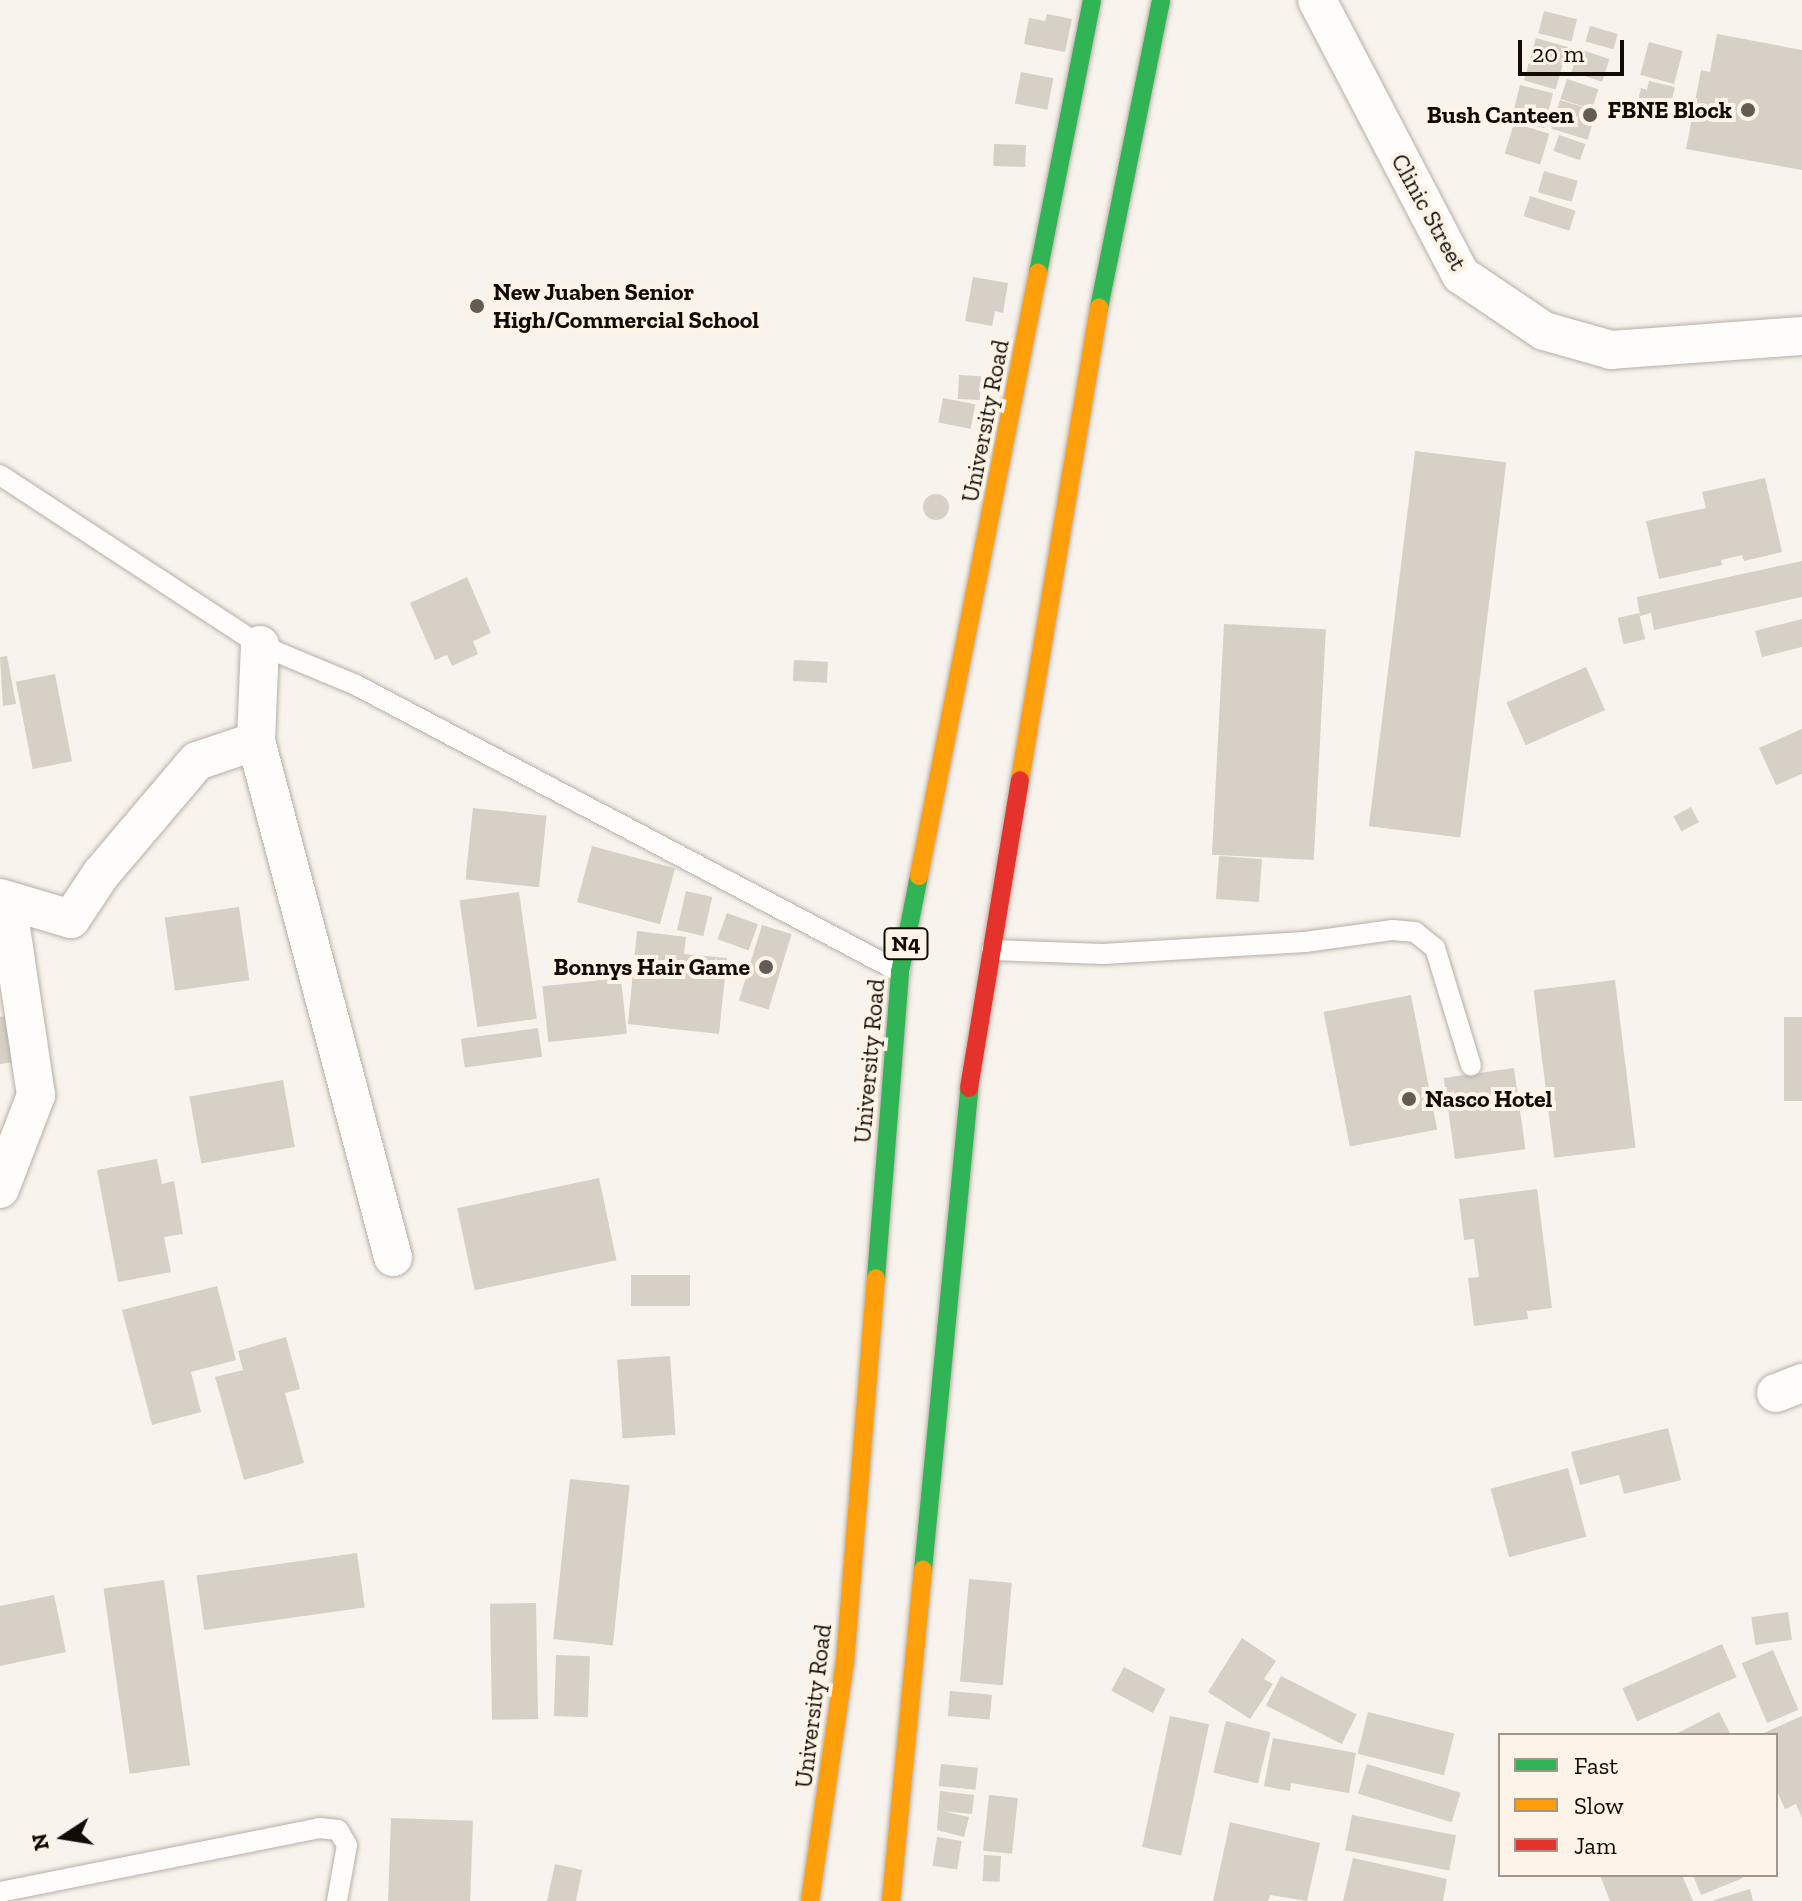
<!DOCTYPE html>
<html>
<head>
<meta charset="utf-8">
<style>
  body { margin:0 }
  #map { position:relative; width:1802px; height:1901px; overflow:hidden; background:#f8f3ec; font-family:"Zilla Slab",serif }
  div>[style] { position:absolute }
  .building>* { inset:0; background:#d6d0c7; transform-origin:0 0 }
  .round { border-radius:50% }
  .roads { filter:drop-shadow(0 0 2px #b5afa6) drop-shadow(0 0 2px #b5afa6) }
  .lane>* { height:20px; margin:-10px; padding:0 10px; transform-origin:10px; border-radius:10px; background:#fefdfc }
  .street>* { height:38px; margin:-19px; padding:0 19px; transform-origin:19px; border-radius:19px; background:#fefdfc }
  .fast>* { height:18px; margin:-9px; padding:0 9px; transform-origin:9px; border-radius:9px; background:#30b455 }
  .slow>* { height:18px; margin:-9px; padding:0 9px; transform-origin:9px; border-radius:9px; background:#ff9f0a }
  .jam>* { height:18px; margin:-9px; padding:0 9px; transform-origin:9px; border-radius:9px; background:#e5322d }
  .dots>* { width:22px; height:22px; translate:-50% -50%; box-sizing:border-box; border:4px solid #fdf4e7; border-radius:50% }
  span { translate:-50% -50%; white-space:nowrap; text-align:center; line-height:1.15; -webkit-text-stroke:8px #fdf4e7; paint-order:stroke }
  .shield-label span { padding:2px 6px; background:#fdf4e7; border:2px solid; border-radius:6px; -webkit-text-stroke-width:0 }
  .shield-label { font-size:22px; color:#120b03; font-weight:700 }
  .poi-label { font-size:24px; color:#120b03; font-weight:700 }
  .right { translate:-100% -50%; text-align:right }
  .left { translate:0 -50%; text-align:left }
  .street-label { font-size:24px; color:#120b03 }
  .legend { position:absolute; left:1498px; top:1733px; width:280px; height:144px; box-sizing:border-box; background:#fdf4e7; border:2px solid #9f978c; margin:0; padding:10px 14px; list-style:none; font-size:24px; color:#120b03 }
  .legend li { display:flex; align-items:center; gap:16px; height:40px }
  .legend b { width:40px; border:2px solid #9f978c }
  .north { position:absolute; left:24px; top:1797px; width:80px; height:80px; -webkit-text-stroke:6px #fdf4e7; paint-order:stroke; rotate:258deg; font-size:22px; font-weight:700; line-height:32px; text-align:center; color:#120b03 }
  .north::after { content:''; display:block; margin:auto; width:28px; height:36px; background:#120b03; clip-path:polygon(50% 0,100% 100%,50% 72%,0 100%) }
  .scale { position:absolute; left:1518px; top:40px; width:106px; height:36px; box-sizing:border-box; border:4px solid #120b03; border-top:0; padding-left:10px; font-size:24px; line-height:28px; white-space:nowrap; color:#120b03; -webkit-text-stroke:6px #fdf4e7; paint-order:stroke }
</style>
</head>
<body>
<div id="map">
  <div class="building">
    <i style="left:1544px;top:11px;width:34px;height:23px;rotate:14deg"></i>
    <i style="clip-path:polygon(1047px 14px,1072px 19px,1065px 52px,1024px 44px,1029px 18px,1045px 21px)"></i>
    <i style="left:1590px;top:26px;width:29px;height:16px;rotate:16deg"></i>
    <i style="clip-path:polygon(1717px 34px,1802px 50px,1802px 170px,1686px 149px,1701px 70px,1710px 72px)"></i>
    <i style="left:1536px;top:38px;width:33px;height:44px;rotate:16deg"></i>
    <i style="left:1649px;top:42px;width:35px;height:34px;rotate:15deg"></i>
    <i style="left:1579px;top:49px;width:32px;height:24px;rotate:18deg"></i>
    <i style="left:1021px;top:72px;width:33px;height:32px;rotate:11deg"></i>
    <i style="left:1567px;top:79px;width:33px;height:21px;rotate:18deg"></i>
    <i style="clip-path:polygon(1649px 81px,1675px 87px,1666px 122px,1635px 114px,1641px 88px,1647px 90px)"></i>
    <i style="left:1520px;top:85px;width:34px;height:36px;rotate:14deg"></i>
    <i style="left:1560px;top:100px;width:38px;height:30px;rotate:17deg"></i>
    <i style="left:1514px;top:123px;width:37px;height:32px;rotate:17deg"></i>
    <i style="left:1559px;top:135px;width:28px;height:17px;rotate:19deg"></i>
    <i style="left:994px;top:144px;width:32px;height:22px;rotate:2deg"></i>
    <i style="left:1544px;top:171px;width:35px;height:22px;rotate:16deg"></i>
    <i style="left:1530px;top:196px;width:48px;height:21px;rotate:18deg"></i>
    <i style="clip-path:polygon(973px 277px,1008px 283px,1003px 313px,995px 311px,992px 326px,965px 321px)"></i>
    <i style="left:959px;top:375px;width:22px;height:24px;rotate:3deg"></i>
    <i style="left:943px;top:398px;width:33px;height:25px;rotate:11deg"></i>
    <i style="left:1415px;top:451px;width:92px;height:378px;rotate:7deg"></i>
    <i style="clip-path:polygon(1765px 478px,1782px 552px,1744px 561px,1742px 555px,1721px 560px,1722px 565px,1659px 579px,1646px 521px,1706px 508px,1702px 492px)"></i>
    <i class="round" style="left:923px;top:494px;width:26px;height:26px"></i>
    <i style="clip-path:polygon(1802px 561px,1802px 597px,1654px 630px,1651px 613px,1640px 616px,1637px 597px)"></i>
    <i style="clip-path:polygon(467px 577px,491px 633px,473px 641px,478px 654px,452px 666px,447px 655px,435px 660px,410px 603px)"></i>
    <i style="left:1639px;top:613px;width:27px;height:22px;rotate:77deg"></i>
    <i style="clip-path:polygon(1802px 619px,1802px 647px,1762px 657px,1755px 631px)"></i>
    <i style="left:1224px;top:624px;width:102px;height:231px;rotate:3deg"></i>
    <i style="clip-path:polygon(7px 656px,16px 704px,3px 706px,0 657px)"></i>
    <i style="left:794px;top:660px;width:34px;height:21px;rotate:3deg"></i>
    <i style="left:1586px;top:667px;width:47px;height:87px;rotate:66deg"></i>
    <i style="left:55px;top:674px;width:89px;height:40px;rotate:79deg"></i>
    <i style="clip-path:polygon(1802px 729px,1802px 774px,1776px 785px,1759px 748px)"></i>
    <i style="left:1691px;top:807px;width:17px;height:20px;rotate:62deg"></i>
    <i style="left:473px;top:808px;width:74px;height:72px;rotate:6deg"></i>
    <i style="left:592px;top:846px;width:86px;height:58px;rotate:15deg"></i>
    <i style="left:1219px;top:856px;width:43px;height:43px;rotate:4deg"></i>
    <i style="left:686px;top:891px;width:27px;height:40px;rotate:13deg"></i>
    <i style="left:519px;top:892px;width:128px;height:60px;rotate:82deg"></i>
    <i style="left:239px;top:907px;width:74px;height:75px;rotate:82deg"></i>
    <i style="left:727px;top:913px;width:33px;height:28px;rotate:20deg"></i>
    <i style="left:762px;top:925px;width:31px;height:79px;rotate:17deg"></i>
    <i style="clip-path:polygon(637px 931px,686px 937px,684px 954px,727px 958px,719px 1034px,628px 1024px)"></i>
    <i style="left:621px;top:978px;width:56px;height:79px;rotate:84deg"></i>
    <i style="left:1615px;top:980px;width:169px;height:82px;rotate:83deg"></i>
    <i style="left:1411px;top:995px;width:137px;height:89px;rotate:79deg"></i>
    <i style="clip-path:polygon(6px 1016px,13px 1062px,0 1064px,0 1017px)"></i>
    <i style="left:1784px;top:1017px;width:18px;height:84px"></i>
    <i style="left:538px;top:1028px;width:29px;height:78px;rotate:82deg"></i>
    <i style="left:1514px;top:1068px;width:82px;height:71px;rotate:82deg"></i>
    <i style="left:283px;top:1080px;width:68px;height:95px;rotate:80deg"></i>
    <i style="clip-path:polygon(157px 1159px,162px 1184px,174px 1181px,183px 1234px,164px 1237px,171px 1272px,118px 1282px,97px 1170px)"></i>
    <i style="left:599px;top:1178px;width:84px;height:145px;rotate:78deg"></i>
    <i style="clip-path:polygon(1537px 1189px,1552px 1308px,1527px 1311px,1528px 1319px,1474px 1326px,1468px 1278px,1479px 1277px,1474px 1239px,1464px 1240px,1459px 1199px)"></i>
    <i style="left:631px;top:1275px;width:59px;height:31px"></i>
    <i style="clip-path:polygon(217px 1286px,236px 1360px,191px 1372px,201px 1412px,152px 1425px,122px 1310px)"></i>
    <i style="clip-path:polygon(286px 1337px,300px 1389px,285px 1393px,304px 1463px,244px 1480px,215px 1377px,243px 1370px,238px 1351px)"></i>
    <i style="left:670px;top:1356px;width:79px;height:53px;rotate:86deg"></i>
    <i style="clip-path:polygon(1668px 1428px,1681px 1480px,1624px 1494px,1619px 1475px,1580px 1485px,1571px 1452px)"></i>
    <i style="left:1568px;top:1468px;width:71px;height:80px;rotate:75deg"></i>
    <i style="left:570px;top:1479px;width:60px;height:161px;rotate:6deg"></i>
    <i style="left:357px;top:1553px;width:55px;height:162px;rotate:82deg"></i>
    <i style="left:969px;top:1579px;width:43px;height:103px;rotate:5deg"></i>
    <i style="left:164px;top:1580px;width:187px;height:61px;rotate:82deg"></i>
    <i style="clip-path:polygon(54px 1595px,66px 1652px,0 1666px,0 1606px)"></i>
    <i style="left:536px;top:1603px;width:116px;height:46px;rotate:89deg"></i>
    <i style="left:1788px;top:1612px;width:28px;height:37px;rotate:82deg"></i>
    <i style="clip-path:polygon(1242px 1638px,1276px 1661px,1264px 1679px,1273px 1684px,1250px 1719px,1208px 1692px)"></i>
    <i style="left:1722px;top:1644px;width:36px;height:109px;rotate:66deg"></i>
    <i style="left:1773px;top:1650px;width:65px;height:34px;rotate:67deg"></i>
    <i style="left:556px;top:1655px;width:34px;height:61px;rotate:2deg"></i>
    <i style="left:1124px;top:1667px;width:47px;height:27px;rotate:28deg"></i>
    <i style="left:1281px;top:1676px;width:85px;height:33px;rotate:27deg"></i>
    <i style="left:950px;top:1691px;width:42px;height:25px;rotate:5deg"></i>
    <i style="left:1368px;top:1712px;width:89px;height:43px;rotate:14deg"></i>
    <i style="clip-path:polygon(1719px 1712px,1731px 1735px,1674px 1735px)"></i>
    <i style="left:1170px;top:1716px;width:40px;height:134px;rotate:12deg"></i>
    <i style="clip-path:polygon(1802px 1716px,1802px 1818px,1796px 1804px,1785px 1809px,1776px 1789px,1776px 1735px,1759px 1735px)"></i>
    <i style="left:1226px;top:1721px;width:46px;height:53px;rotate:14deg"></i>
    <i style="clip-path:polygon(1273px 1738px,1356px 1753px,1349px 1793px,1291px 1783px,1290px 1791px,1264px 1786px)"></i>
    <i style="left:941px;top:1764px;width:37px;height:22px;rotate:6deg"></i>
    <i style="left:1367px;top:1764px;width:98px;height:31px;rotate:17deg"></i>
    <i style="clip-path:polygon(940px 1791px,974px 1795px,972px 1814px,942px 1811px,969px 1817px,964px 1837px,937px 1830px)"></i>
    <i style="left:989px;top:1795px;width:29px;height:56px;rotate:6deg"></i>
    <i style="left:1352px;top:1815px;width:106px;height:36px;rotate:11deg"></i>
    <i style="left:391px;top:1818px;width:82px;height:83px;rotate:2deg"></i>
    <i style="clip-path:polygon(1230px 1822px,1320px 1843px,1307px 1901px,1270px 1895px,1268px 1901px,1213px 1901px)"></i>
    <i style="left:937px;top:1837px;width:25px;height:29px;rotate:9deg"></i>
    <i style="left:984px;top:1855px;width:17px;height:26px;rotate:3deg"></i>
    <i style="clip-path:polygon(1353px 1858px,1447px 1879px,1443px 1901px,1343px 1901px)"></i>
    <i style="clip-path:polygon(555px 1864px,582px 1870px,576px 1901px,547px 1901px)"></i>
    <i style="clip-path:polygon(1600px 1875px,1682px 1875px,1693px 1901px,1610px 1901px)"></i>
    <i style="clip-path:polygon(1693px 1875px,1742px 1875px,1743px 1878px,1701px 1895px)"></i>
    <i style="clip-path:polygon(1750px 1889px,1753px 1901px,1714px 1901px,1714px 1900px)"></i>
  </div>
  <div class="roads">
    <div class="lane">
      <i style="left:0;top:475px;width:311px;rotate:33.2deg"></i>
      <i style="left:260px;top:645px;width:104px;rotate:22.6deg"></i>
      <i style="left:356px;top:685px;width:615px;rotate:27.81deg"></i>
      <i style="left:992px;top:950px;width:111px;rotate:2.1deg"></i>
      <i style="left:1103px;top:954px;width:202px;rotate:-3.4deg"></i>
      <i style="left:1305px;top:942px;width:89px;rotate:-7.8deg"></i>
      <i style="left:1393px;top:930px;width:22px;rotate:5deg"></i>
      <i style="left:1415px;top:932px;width:26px;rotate:39deg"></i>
      <i style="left:1435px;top:948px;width:123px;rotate:73deg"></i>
      <i style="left:0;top:1892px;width:325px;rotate:-11.3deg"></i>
      <i style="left:319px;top:1828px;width:19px;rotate:6deg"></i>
      <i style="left:338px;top:1830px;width:17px;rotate:59deg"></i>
      <i style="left:347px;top:1845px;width:57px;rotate:100.1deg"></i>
    </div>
    <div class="street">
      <i style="left:1317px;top:0;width:310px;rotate:62.4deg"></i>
      <i style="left:1461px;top:275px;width:100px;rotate:34deg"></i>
      <i style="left:1544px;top:331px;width:70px;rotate:15.8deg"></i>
      <i style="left:1611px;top:350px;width:192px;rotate:-4.2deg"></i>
      <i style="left:260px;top:645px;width:96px;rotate:92.4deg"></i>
      <i style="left:256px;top:741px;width:534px;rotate:75.13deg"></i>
      <i style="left:0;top:898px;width:74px;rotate:16.5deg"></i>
      <i style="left:71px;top:919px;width:54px;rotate:-56.3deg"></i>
      <i style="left:101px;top:874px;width:148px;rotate:-49.7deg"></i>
      <i style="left:197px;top:761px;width:62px;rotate:-18.7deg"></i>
      <i style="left:0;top:1189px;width:101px;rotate:-69deg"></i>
      <i style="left:36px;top:1095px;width:197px;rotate:-98.5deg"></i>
      <i style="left:1776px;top:1393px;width:28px;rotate:-21deg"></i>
    </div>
    <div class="fast">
      <i style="left:1038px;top:273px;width:278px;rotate:-78.8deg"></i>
      <i style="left:1099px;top:308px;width:314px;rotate:-78.6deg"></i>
      <i style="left:876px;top:1278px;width:307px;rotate:-85.5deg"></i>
      <i style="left:900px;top:972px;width:98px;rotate:-78.8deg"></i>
      <i style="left:923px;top:1570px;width:484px;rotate:-84.5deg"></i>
    </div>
    <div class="slow">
      <i style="left:1020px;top:780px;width:479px;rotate:-80.5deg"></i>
      <i style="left:919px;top:876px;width:615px;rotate:-78.84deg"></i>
      <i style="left:810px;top:1901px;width:242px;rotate:-81.7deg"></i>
      <i style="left:845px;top:1662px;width:385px;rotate:-85.4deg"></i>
      <i style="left:891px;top:1901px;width:333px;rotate:-84.5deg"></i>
    </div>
    <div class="jam">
      <i style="left:969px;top:1088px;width:312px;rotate:-80.6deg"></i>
    </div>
  </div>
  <div class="dots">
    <i style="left:1748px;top:110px;background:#625c55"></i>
    <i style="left:1590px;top:115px;background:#625c55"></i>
    <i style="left:477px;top:306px;background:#625c55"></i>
    <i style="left:766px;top:967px;background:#625c55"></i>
    <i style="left:1409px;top:1099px;background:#625c55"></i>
  </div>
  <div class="shield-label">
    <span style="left:906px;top:944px">N4</span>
  </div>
  <div class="poi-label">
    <span class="right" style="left:1732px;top:110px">FBNE Block</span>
    <span class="right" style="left:1574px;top:115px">Bush Canteen</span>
    <span class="left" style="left:493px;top:306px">New Juaben Senior<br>High/Commercial School</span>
    <span class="right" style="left:750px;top:967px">Bonnys Hair Game</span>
    <span class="left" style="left:1425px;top:1099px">Nasco Hotel</span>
  </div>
  <div class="street-label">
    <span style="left:1429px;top:212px;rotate:61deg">Clinic Street</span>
    <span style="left:985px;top:421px;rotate:-79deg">University Road</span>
    <span style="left:869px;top:1061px;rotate:-85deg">University Road</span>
    <span style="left:813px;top:1706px;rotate:-83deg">University Road</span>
  </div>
  <ul class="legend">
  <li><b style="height:10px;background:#30b455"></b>Fast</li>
  <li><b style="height:10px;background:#ff9f0a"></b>Slow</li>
  <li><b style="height:10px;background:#e5322d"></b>Jam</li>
  </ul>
  <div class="north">N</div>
  <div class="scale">20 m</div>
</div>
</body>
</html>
